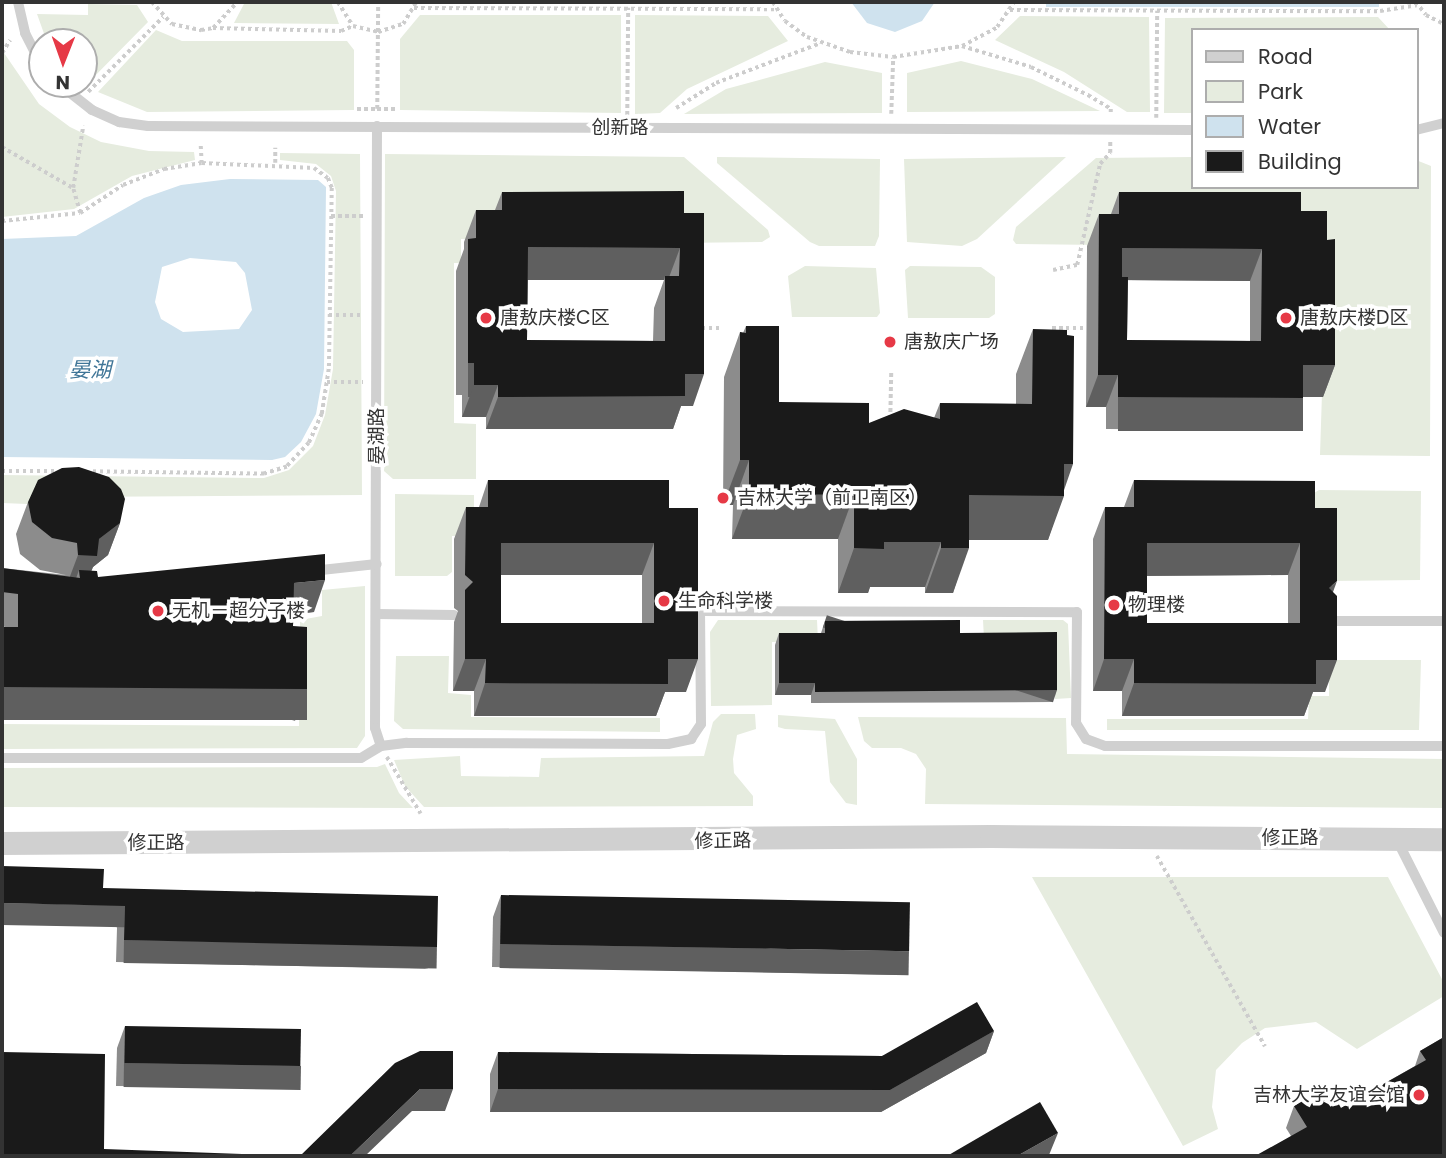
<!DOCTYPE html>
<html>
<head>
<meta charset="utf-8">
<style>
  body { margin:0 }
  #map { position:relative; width:1446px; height:1158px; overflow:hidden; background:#fff; font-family:Poppins,"Noto Sans SC",sans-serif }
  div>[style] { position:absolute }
  .green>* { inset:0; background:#e6ecdf }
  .water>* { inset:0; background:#cfe2ee; transform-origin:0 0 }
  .path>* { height:3.5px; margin-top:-1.75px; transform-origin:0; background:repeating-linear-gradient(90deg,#cdcdcd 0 3.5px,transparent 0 7px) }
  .service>* { height:10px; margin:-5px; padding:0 5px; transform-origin:5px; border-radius:5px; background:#d0d0d0 }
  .tertiary>* { height:23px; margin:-11.5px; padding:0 11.5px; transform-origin:11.5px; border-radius:11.5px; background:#d0d0d0 }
  .wall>* { inset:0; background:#8c8c8c }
  .shaded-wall>* { inset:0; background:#5f5f5f; transform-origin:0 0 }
  .building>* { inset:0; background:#1a1a1a; transform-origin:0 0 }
  .dots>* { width:19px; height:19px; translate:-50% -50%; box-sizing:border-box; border:4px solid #fff; border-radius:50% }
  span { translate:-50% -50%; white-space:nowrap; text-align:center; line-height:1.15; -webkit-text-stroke:7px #fff; paint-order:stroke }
  .street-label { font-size:19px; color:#333 }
  .poi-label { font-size:19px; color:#333 }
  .left { translate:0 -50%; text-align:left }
  .right { translate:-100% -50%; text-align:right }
  .water-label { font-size:21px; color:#3f7597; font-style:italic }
  .frame { position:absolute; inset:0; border:4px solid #333; pointer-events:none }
  .legend { position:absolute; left:1191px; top:28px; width:228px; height:161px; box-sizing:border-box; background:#fff; border:2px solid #adadad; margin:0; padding:9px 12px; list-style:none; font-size:21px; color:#333 }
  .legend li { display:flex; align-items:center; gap:14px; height:35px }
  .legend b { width:35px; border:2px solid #adadad }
  .north { position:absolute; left:28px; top:28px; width:70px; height:70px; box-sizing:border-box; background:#fff; border:2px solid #adadad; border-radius:50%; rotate:181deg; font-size:19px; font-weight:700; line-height:28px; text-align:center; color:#333 }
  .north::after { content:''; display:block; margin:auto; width:24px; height:32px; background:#e63946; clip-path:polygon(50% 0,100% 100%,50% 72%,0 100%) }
</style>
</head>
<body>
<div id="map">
  <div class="green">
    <i style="clip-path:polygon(245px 2px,331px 2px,339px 24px,234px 23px)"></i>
    <i style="clip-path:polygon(88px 4px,137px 5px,148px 22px,86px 85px,84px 42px,47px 42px,37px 14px,88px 15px)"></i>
    <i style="clip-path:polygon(420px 15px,621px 15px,621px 113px,400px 110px,400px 39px)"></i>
    <i style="clip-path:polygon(635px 15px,768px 16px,788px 41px,687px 89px,660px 113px,635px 114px)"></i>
    <i style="clip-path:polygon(1020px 16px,1149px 17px,1150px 112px,1127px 112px,1064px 72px,995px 40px)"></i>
    <i style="clip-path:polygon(1378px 17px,1390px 30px,1192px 30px,1192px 113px,1164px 113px,1165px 18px)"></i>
    <i style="clip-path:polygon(156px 30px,182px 41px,347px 41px,354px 50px,354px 110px,147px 112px,98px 92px)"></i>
    <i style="clip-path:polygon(2px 50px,39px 104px,70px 127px,101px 142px,149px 151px,194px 152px,195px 160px,132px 176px,74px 209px,2px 217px)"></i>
    <i style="clip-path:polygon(961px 61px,1032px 79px,1100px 111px,907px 112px,907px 73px)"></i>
    <i style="clip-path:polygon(825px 62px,882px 73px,882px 113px,684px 114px,726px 89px)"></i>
    <i style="clip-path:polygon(280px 153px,360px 154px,362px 495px,68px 497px,27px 504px,2px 503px,2px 475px,264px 478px,289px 470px,313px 446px,325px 415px,333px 369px,336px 191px,331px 176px,316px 164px,280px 160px)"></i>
    <i style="clip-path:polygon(385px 154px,684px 157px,768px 230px,770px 237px,762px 242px,675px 243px,461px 239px,461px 263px,454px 263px,454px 423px,476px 424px,476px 479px,393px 479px,384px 471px)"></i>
    <i style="clip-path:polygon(717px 157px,880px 159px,879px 236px,875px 246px,819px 246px,810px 242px,717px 163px)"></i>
    <i style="clip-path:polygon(1066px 157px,977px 239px,962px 246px,907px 242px,904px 159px)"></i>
    <i style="clip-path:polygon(1192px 157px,1192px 187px,1416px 187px,1416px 160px,1431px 166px,1430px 456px,1320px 455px,1326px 269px,1103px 245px,1016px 244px,1013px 240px,1016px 227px,1096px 158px)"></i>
    <i style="clip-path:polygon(805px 266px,876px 268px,880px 313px,877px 317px,792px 317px,788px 276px)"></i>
    <i style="clip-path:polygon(910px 266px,981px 267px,995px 277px,995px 314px,989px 318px,908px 318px,905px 270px)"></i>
    <i style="clip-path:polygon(1319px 490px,1421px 491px,1420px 580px,1329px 581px,1309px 496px)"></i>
    <i style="clip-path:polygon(395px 494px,474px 495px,474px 536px,452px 536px,452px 572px,447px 576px,395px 576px)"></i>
    <i style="clip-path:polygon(365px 586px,365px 736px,357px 748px,2px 749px,2px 724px,299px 726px,300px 620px,322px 616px,322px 590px)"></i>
    <i style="clip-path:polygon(718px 620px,817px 620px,818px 641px,772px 642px,772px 705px,711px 706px,710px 632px)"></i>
    <i style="clip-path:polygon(983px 620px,1063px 620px,1068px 624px,1071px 698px,1055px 699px,1054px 639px,984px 639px)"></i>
    <i style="clip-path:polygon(396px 656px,449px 656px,448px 693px,471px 695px,471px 717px,660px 718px,660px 732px,403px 729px,394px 721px)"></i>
    <i style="clip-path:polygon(1329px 660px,1421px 660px,1419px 730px,1107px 730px,1107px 719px,1308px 719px,1309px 696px,1329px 696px)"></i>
    <i style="clip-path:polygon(721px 714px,755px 714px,756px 729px,737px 735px,733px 759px,734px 773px,753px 796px,753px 806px,424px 807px,405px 786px,394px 760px,460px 756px,461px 776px,539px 777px,541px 758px,704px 756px,713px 722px)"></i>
    <i style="clip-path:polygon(778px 715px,835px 719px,857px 759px,857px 805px,846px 803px,830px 782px,825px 731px,785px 729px,778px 727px)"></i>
    <i style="clip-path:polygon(858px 717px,1066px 718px,1067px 754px,1444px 759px,1444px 808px,925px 804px,926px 769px,916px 754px,901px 748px,872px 748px,864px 741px)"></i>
    <i style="clip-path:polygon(385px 764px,399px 793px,413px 808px,2px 807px,2px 768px,377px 767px)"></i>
    <i style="clip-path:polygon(1032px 877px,1388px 877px,1444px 983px,1444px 996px,1357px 1049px,1316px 1022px,1265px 1028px,1242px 1043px,1216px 1070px,1212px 1107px,1218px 1129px,1183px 1146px)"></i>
  </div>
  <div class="water">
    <i style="clip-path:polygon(851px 2px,935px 2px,922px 21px,895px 32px,867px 23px)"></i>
    <i style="left:1046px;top:3px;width:333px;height:4px"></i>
    <i style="clip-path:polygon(evenodd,230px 179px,318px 180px,326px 187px,324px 369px,316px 414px,301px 442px,285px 457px,272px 460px,2px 457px,2px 239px,76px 236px,144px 198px,181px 185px,230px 179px,190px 258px,236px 262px,245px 273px,252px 310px,239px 329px,183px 332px,161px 319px,155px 302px,162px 267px,190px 258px)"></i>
  </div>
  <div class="path">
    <i style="left:152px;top:2px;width:30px;rotate:48deg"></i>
    <i style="left:172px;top:24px;width:30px;rotate:12deg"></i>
    <i style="left:201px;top:30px;width:12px;rotate:-9deg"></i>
    <i style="left:213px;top:28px;width:35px;rotate:-47deg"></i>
    <i style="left:338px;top:2px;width:28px;rotate:58deg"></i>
    <i style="left:353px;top:26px;width:26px;rotate:13deg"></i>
    <i style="left:378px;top:32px;width:26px;rotate:-18deg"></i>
    <i style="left:403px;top:24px;width:26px;rotate:-59deg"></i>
    <i style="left:773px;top:2px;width:22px;rotate:58deg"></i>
    <i style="left:785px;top:21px;width:27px;rotate:36deg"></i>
    <i style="left:807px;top:37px;width:46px;rotate:19.2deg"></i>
    <i style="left:850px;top:52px;width:43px;rotate:6.6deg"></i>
    <i style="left:893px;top:57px;width:70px;rotate:-9.1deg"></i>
    <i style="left:962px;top:46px;width:40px;rotate:-28deg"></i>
    <i style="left:997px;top:27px;width:30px;rotate:-56deg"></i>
    <i style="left:1416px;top:2px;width:16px;rotate:52deg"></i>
    <i style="left:1426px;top:15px;width:20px;rotate:27deg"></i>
    <i style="left:414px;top:8px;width:363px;rotate:0.2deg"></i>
    <i style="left:1010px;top:10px;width:370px;rotate:0.2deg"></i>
    <i style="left:1380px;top:11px;width:37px;rotate:-9deg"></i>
    <i style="left:213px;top:28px;width:128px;rotate:1.3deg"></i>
    <i style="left:341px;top:31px;width:13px;rotate:-23deg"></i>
    <i style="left:962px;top:46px;width:72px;rotate:16.9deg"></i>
    <i style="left:1031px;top:67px;width:64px;rotate:26.2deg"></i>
    <i style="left:1088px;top:95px;width:27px;rotate:31deg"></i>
    <i style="left:1111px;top:109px;width:7px;rotate:90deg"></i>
    <i style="left:2px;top:53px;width:15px;rotate:-58deg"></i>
    <i style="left:88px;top:92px;width:106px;rotate:-45deg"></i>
    <i style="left:676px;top:108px;width:47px;rotate:-32deg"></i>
    <i style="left:716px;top:83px;width:109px;rotate:-20.9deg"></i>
    <i style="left:357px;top:109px;width:20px"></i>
    <i style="left:377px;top:109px;width:107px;rotate:-89.5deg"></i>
    <i style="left:377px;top:109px;width:19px"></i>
    <i style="left:891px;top:114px;width:56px;rotate:-88deg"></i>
    <i style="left:627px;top:115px;width:107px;rotate:-89.5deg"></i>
    <i style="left:1156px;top:118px;width:107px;rotate:-89.5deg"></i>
    <i style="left:201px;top:146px;width:17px;rotate:87deg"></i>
    <i style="left:2px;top:147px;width:82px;rotate:30deg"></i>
    <i style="left:275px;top:163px;width:15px;rotate:-90deg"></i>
    <i style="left:80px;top:213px;width:26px;rotate:-106deg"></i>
    <i style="left:73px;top:188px;width:63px;rotate:-80.8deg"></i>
    <i style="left:331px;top:216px;width:33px"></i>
    <i style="left:2px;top:221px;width:78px;rotate:-5.9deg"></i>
    <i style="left:80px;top:213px;width:51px;rotate:-33.1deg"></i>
    <i style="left:123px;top:185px;width:44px;rotate:-21.3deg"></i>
    <i style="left:164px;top:169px;width:38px;rotate:-9deg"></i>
    <i style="left:202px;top:163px;width:112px;rotate:2.6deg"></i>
    <i style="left:314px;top:168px;width:17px;rotate:36deg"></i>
    <i style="left:328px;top:178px;width:11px;rotate:68deg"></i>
    <i style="left:332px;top:188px;width:181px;rotate:90.9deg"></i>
    <i style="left:329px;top:369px;width:46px;rotate:98.8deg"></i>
    <i style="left:322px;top:414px;width:32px;rotate:114deg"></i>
    <i style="left:309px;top:443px;width:33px;rotate:133deg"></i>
    <i style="left:287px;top:467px;width:24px;rotate:163deg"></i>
    <i style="left:264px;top:474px;width:174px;rotate:-179.3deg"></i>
    <i style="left:1053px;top:270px;width:25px;rotate:-12deg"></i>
    <i style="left:1077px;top:265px;width:104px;rotate:-77.2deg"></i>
    <i style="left:1100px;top:164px;width:15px;rotate:-48deg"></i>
    <i style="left:1110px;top:153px;width:12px;rotate:-90deg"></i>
    <i style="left:329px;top:315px;width:33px"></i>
    <i style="left:702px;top:328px;width:19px"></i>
    <i style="left:1052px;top:328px;width:35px"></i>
    <i style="left:327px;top:382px;width:36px"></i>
    <i style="left:890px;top:419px;width:47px;rotate:-88.8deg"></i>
    <i style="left:2px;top:471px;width:56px"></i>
    <i style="left:387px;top:757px;width:66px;rotate:59.2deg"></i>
    <i style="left:1157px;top:856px;width:219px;rotate:60.4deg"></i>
  </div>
  <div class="service">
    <i style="left:18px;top:2px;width:32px;rotate:77deg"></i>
    <i style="left:25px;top:33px;width:37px;rotate:63deg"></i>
    <i style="left:59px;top:84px;width:42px;rotate:38.2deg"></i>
    <i style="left:92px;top:110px;width:30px;rotate:24deg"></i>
    <i style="left:119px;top:122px;width:29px;rotate:8deg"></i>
    <i style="left:148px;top:126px;width:1044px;rotate:0.22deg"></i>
    <i style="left:377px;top:126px;width:602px;rotate:90.19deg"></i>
    <i style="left:375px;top:728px;width:19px;rotate:72deg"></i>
    <i style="left:1416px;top:130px;width:29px;rotate:-14deg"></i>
    <i style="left:312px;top:571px;width:65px;rotate:-6.1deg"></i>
    <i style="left:376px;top:614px;width:78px;rotate:0.7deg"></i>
    <i style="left:1326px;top:621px;width:118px"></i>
    <i style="left:2px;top:758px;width:359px"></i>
    <i style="left:361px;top:758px;width:23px;rotate:-31deg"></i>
    <i style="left:381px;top:746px;width:26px;rotate:-7deg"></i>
    <i style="left:407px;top:743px;width:261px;rotate:0.2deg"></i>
    <i style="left:668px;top:744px;width:24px;rotate:-12deg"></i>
    <i style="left:691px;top:739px;width:18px;rotate:-56deg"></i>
    <i style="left:701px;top:724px;width:113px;rotate:-90.5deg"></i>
    <i style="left:700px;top:611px;width:377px;rotate:0.2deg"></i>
    <i style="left:1077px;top:612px;width:111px;rotate:90.5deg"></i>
    <i style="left:1076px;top:723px;width:19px;rotate:58deg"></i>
    <i style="left:1086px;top:739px;width:20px;rotate:20deg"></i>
    <i style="left:1105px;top:746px;width:339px"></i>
    <i style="left:1397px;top:840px;width:104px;rotate:63.2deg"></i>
  </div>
  <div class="tertiary">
    <i style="left:2px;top:843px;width:989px;rotate:-0.41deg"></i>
    <i style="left:991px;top:836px;width:453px;rotate:0.4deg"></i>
  </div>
  <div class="wall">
    <i style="clip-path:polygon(evenodd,502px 192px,684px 213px,693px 406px,681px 406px,673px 429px,486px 429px,486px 417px,462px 417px,462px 395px,456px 395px,456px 271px,464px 249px,464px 242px,476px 210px,495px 210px,502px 192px,528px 280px,664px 280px,654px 308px,653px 341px,527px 340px,528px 280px)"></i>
    <i style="clip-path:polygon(evenodd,1119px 192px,1301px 211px,1327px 240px,1335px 365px,1323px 397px,1303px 397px,1291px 430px,1106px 429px,1106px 407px,1086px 407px,1087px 246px,1099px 214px,1111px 214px,1119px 192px,1128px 280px,1250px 281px,1250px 341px,1127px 340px,1128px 280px)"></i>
    <i style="clip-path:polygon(746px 326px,779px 402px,869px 423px,934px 418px,940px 403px,1016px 404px,1016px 374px,1033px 329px,1064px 490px,1048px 540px,969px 540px,953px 593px,925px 593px,925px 587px,870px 587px,868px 593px,838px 593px,838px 539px,732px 539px,733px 505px,723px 505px,724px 377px,740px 332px,743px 333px)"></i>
    <i style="clip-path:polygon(evenodd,488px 480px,669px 508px,686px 692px,665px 692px,656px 716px,474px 716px,474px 691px,453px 691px,454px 622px,458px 611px,454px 608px,454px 539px,466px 507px,479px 507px,488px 480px,501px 575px,642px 575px,642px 623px,501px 623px,501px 575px)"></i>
    <i style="clip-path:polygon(evenodd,1134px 480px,1315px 508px,1333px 592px,1325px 692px,1313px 692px,1304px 716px,1122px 716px,1122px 691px,1093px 691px,1093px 539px,1105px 507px,1124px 507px,1134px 480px,1288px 575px,1288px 623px,1147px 623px,1147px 576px,1288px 575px)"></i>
    <i style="clip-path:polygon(28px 502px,120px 523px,108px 555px,93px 567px,91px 571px,98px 577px,314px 612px,294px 614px,293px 626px,307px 689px,295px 721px,2px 626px,2px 568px,66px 575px,40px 570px,20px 554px,16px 534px)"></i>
    <i style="clip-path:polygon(825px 621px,960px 633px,1053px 702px,811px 703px,811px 695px,775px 695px,775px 645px,779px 633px,821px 633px)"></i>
    <i style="clip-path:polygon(103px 888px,429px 969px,116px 962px,117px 928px)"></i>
    <i style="clip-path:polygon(501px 895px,901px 975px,492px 967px,493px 917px)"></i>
    <i style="clip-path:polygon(125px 1026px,301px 1066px,293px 1088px,116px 1086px,117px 1048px)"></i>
    <i style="clip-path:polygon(994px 1031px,986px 1053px,881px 1112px,490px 1112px,490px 1074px,498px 1052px,882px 1056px)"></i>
    <i style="clip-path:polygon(1444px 1037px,1444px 1156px,1291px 1136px,1286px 1128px,1294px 1106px,1341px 1108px,1415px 1066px,1420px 1051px)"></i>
  </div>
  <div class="shaded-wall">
    <i style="clip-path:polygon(528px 247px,680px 248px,668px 280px,665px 276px,664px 280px,516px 280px)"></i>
    <i style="clip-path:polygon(1122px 248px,1262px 249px,1250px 281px,1111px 280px)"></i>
    <i style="left:468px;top:363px;width:6px;height:34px"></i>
    <i style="clip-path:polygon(1303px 365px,1335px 365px,1323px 397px,1291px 397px)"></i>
    <i style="clip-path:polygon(685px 374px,704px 374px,693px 406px,681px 406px,673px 429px,486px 429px,498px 397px)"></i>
    <i style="clip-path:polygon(1098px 375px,1118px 375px,1106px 407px,1086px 407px)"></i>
    <i style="clip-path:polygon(474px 385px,498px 385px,486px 417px,462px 417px)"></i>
    <i style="left:1118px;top:397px;width:185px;height:34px"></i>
    <i style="clip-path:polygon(740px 460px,749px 460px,733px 505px,723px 505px)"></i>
    <i style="clip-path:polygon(1064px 464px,1073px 464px,1062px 496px,1064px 496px,1048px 540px,953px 540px,969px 495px)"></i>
    <i style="clip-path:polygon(749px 494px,854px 495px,838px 539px,732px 539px)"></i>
    <i style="clip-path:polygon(120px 523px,108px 555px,93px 567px,85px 588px,80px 578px,79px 570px,73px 587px,66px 587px,78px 555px)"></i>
    <i style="clip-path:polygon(884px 542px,941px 542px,925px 587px,870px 587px,868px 593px,838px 593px,854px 548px)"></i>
    <i style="clip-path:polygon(501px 543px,654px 543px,642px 575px,490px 575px)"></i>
    <i style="clip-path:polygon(1147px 543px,1300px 543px,1288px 575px,1135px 576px)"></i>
    <i style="clip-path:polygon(941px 548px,969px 548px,953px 593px,925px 593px)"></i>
    <i style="clip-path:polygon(325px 580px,314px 612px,282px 616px,294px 583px)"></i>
    <i style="clip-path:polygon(1337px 581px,1325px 614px,1329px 588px)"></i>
    <i style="clip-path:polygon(465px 659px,486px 659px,474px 691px,453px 691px)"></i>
    <i style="clip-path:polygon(668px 659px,698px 659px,686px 692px,665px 692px,656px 716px,474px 716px,485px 683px)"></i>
    <i style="clip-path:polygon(1104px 659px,1134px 659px,1122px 691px,1093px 691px)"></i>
    <i style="clip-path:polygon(1316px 660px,1337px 660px,1325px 692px,1313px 692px,1304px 716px,1122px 716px,1134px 683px)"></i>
    <i style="clip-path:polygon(779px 683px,815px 683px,811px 695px,775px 695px)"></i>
    <i style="left:2px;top:687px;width:305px;height:33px"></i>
    <i style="left:1057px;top:690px;width:13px;height:242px;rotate:108deg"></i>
    <i style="left:2px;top:903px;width:123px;height:22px;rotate:1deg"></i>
    <i style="left:124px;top:940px;width:313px;height:23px;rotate:1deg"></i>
    <i style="left:500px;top:944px;width:409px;height:24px;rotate:1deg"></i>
    <i style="clip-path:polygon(994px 1031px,986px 1053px,881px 1112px,490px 1112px,498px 1089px,890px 1090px)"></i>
    <i style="left:124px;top:1063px;width:177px;height:24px;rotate:1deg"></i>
    <i style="clip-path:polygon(420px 1089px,453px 1089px,445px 1111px,412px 1111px,365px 1156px,350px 1156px)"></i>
    <i style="clip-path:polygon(1058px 1133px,1049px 1155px,1048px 1156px,1017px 1156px)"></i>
  </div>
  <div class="building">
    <i style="clip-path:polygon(evenodd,684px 191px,684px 213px,704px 213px,704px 374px,685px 374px,685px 396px,498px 397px,498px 385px,474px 385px,474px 363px,468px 363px,468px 239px,476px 238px,476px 210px,502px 210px,502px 192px,684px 191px,528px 247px,680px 248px,679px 276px,665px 276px,665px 341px,527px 340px,528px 247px)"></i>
    <i style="clip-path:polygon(evenodd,1119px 192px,1301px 192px,1301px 211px,1327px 211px,1327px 240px,1335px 239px,1335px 365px,1303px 365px,1303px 398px,1118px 397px,1118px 375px,1098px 375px,1099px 214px,1119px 214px,1119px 192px,1122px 248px,1262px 249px,1261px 341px,1127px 340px,1128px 277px,1122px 277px,1122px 248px)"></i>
    <i style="clip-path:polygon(746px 326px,779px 326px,779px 402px,869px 403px,869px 423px,904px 409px,940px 419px,940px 403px,1032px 404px,1033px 329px,1067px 330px,1067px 335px,1074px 336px,1073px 464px,1064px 464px,1064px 496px,969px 495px,969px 548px,941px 548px,941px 542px,884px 542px,884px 549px,854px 548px,854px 495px,749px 494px,749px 460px,740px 460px,740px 332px,746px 333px)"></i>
    <i style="clip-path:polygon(79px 467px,109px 477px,121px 489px,125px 499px,120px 523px,99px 539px,97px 556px,78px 555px,77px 543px,52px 538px,32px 522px,28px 502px,38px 480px,62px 468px)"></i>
    <i style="clip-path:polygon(evenodd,488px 480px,669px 480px,669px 508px,698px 508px,698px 659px,668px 659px,668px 684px,485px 683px,486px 659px,465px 659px,465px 590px,473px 582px,465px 575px,466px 507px,488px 507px,488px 480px,501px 543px,654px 543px,654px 623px,501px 623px,501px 543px)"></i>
    <i style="clip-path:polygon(evenodd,1134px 480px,1315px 481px,1315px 508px,1337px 508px,1337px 581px,1329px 588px,1337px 596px,1337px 660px,1316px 660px,1316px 684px,1134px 683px,1134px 659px,1104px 659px,1105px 507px,1134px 507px,1134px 480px,1147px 543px,1300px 543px,1300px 623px,1147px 623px,1147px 543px)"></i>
    <i style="clip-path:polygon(325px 554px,325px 580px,294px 583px,293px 626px,307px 627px,307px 689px,2px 687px,2px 627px,18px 627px,18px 594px,2px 592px,2px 568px,80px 578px,79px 570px,97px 571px,98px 577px)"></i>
    <i style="clip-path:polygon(960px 620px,960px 633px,1057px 632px,1057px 690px,815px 692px,815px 683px,779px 683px,779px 633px,825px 633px,825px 621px)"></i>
    <i style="clip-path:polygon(2px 866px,104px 869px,103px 888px,438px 896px,437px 947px,124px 940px,125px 906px,2px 903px)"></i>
    <i style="left:501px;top:895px;width:409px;height:49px;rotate:1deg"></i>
    <i style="clip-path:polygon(977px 1002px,994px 1031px,890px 1090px,498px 1089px,498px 1052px,882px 1056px)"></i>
    <i style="left:125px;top:1026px;width:176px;height:37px;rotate:1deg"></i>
    <i style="clip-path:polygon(1444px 1037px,1444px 1156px,1255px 1156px,1307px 1127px,1294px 1106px,1329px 1086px,1341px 1108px,1426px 1060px,1420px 1051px)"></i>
    <i style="clip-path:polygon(420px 1051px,453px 1051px,453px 1089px,420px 1089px,350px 1156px,2px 1156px,2px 1052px,105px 1054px,104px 1149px,300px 1156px,395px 1063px)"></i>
    <i style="clip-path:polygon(1040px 1102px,1058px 1133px,1017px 1156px,947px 1156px)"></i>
  </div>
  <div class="dots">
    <i style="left:486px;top:318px;background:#e63946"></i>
    <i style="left:1286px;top:318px;background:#e63946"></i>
    <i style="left:890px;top:342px;background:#e63946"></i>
    <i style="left:723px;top:498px;background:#e63946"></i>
    <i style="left:664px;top:601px;background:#e63946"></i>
    <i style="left:1114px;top:605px;background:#e63946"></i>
    <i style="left:158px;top:611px;background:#e63946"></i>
    <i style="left:1419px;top:1095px;background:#e63946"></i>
  </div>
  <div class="street-label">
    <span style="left:620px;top:128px">创新路</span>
    <span style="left:377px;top:436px;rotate:-90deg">晏湖路</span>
    <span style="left:1290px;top:838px">修正路</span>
    <span style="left:723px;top:841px;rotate:-1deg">修正路</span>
    <span style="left:156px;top:843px">修正路</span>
  </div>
  <div class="poi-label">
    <span class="left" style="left:500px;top:318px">唐敖庆楼C区</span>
    <span class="left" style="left:1300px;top:318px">唐敖庆楼D区</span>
    <span class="left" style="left:904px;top:342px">唐敖庆广场</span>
    <span class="left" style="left:737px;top:498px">吉林大学（前卫南区）</span>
    <span class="left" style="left:678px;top:601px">生命科学楼</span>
    <span class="left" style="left:1128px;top:605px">物理楼</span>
    <span class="left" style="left:172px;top:611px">无机－超分子楼</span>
    <span class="right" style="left:1405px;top:1095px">吉林大学友谊会馆</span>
  </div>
  <div class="water-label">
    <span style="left:90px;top:370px">晏湖</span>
  </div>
  <div class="frame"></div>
  <ul class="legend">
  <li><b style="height:9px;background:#d0d0d0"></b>Road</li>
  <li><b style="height:19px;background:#e6ecdf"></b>Park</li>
  <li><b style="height:19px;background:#cfe2ee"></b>Water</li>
  <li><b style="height:19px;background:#1a1a1a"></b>Building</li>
  </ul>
  <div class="north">N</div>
</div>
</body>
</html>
